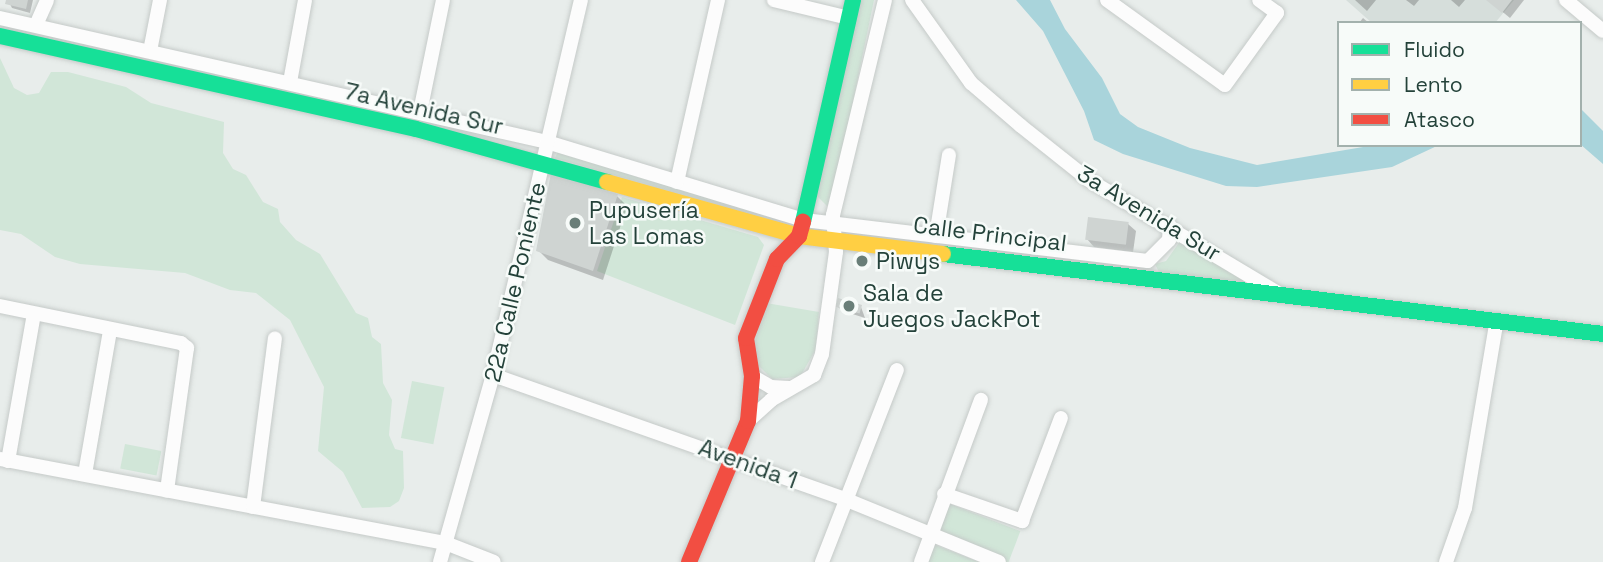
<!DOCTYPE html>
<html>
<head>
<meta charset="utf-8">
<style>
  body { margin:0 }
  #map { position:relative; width:1603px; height:562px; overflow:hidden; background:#e8edeb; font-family:"Space Grotesk",sans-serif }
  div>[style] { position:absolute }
  .built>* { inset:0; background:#d6dedb }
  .green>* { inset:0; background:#d1e6d8; transform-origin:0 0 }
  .water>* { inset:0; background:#a9d4db }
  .shadow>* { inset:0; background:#0003 }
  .building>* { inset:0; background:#cfd4d2; transform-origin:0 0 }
  .roads { filter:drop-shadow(0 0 2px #c5cac8) drop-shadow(0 0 2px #c5cac8) }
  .street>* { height:14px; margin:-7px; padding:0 7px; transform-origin:7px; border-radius:7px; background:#fcfcfc }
  .fast>* { height:16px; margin:-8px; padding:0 8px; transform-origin:8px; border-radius:8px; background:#16e098 }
  .slow>* { height:16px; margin:-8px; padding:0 8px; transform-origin:8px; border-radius:8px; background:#ffcf43 }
  .jam>* { height:16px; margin:-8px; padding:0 8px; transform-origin:8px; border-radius:8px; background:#f24e42 }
  .dots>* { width:19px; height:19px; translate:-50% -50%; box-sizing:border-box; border:4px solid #f7fbf9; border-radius:50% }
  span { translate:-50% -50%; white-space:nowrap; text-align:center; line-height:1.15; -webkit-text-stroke:5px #f7fbf9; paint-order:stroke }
  .street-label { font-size:23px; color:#24423a }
  .poi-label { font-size:23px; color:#24423a }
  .left { translate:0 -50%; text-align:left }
  .legend { position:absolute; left:1337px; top:21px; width:245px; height:126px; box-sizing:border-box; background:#f7fbf9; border:2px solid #a3b1ad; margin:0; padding:9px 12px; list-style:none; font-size:21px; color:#24423a }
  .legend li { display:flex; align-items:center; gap:14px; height:35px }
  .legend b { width:35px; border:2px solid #a3b1ad }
</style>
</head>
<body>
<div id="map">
  <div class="built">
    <i style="clip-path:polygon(1346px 0,1514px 0,1495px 23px,1372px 23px)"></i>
  </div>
  <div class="green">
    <i style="clip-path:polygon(860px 0,874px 0,833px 199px,827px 206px,817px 196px)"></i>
    <i style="clip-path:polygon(0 58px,14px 88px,27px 95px,39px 93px,51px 72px,68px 72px,126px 87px,151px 103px,224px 122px,223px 153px,233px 169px,246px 175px,263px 202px,278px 209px,280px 222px,296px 240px,320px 254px,356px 313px,368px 318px,372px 337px,381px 344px,383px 383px,392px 400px,389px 435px,395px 449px,403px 451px,404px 488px,399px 501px,390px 507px,362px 508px,343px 472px,318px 451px,324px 387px,290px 320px,256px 293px,230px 290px,185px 273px,80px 264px,55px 257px,21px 234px,0 230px)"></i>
    <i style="clip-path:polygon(558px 151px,782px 220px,781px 223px,555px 158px)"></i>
    <i style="clip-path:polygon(622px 197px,758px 237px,764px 245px,735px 325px,597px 271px)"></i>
    <i style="clip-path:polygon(1181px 240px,1247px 281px,1161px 276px,1155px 264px,1166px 261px)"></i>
    <i style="clip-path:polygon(766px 303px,819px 312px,816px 349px,800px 377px,772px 379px,758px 365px,754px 344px)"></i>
    <i style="left:412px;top:381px;width:33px;height:58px;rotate:11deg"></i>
    <i style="left:125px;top:444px;width:37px;height:25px;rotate:11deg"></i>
    <i style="left:942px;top:501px;width:84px;height:35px;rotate:21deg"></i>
    <i style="clip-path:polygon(930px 543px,979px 562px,921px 562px)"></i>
  </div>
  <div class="water">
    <i style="clip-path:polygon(1016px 0,1050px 0,1065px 29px,1102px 78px,1120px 114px,1138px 127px,1190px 148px,1257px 165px,1363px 147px,1439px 145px,1392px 167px,1257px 187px,1226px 186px,1123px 154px,1094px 140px,1084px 111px,1043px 31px)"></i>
    <i style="clip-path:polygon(1580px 108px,1603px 131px,1603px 164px,1580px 144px)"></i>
  </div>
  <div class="shadow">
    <i style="clip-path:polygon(8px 0,33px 0,30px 13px,12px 8px)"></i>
    <i style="clip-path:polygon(1355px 0,1376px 0,1367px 11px)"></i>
    <i style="clip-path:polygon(1406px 0,1419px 0,1414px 6px)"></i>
    <i style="clip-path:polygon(1451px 0,1465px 0,1459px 7px)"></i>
    <i style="clip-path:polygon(1488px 0,1524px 0,1510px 18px)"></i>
    <i style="clip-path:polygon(1363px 18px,1369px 23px,1359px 23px)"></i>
    <i style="clip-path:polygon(617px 196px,627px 206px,603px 280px,548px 260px,538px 250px)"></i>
    <i style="clip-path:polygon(1128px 224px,1136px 231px,1133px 252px,1094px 247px,1087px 239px)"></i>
    <i style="clip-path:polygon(838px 307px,861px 307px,865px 318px,843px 311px)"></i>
  </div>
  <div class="building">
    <i style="clip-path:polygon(6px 0,28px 0,26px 9px,5px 4px)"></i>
    <i style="clip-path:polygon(1486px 0,1512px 0,1502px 13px)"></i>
    <i style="clip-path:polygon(551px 173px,618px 194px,593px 271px,536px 251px)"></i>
    <i style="left:1088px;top:217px;width:41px;height:23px;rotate:7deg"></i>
    <i style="left:838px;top:298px;width:25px;height:9px;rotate:16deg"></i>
  </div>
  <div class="roads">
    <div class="street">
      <i style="left:774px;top:0;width:77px;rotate:13.5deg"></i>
      <i style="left:912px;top:0;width:102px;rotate:54.6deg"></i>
      <i style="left:971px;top:83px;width:66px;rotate:40.7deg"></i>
      <i style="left:1021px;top:126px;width:87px;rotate:38.5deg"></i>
      <i style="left:1089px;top:180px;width:220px;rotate:30.9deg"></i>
      <i style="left:1107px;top:0;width:145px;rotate:35.8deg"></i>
      <i style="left:1225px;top:85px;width:89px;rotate:-54.2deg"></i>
      <i style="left:1277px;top:13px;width:22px;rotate:-144deg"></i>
      <i style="left:1566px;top:0;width:48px;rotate:40deg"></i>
      <i style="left:0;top:18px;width:561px;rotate:12.77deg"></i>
      <i style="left:547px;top:142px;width:269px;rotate:16.9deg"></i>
      <i style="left:804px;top:220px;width:346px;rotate:6.8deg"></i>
      <i style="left:36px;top:25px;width:27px;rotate:-66deg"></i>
      <i style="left:150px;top:51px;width:52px;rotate:-78.9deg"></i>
      <i style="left:290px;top:82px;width:83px;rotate:-79.6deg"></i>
      <i style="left:420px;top:112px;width:114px;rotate:-78.4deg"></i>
      <i style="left:677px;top:182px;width:187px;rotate:-77.3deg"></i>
      <i style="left:936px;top:236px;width:82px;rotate:-80.9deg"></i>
      <i style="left:1148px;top:261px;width:30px;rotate:-45deg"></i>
      <i style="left:1169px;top:240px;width:14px;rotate:-86deg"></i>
      <i style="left:0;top:306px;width:185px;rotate:11.6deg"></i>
      <i style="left:181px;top:343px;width:8px;rotate:40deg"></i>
      <i style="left:187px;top:348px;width:144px;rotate:98deg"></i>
      <i style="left:493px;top:375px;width:375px;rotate:19.4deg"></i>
      <i style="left:847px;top:500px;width:164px;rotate:22.2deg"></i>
      <i style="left:752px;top:376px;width:22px;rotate:30deg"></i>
      <i style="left:771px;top:387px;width:18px;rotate:3deg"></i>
      <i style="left:748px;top:421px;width:31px;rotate:-42deg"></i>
      <i style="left:771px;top:400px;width:50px;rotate:-30.2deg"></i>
      <i style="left:814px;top:375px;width:22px;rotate:-69deg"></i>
      <i style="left:822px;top:354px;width:103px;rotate:-82.2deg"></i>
      <i style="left:836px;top:252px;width:37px;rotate:-95deg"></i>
      <i style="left:833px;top:215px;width:221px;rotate:-76.4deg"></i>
      <i style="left:0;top:459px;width:456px;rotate:10.7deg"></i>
      <i style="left:448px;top:544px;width:49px;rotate:21.4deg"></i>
      <i style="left:8px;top:461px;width:149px;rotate:-80deg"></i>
      <i style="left:85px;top:474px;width:145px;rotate:-80.1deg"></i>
      <i style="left:944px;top:494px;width:83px;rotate:19.1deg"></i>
      <i style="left:1022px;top:521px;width:110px;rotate:-69.3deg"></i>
      <i style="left:253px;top:507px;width:170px;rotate:-82.6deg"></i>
      <i style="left:440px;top:562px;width:194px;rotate:-74.2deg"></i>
      <i style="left:493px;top:375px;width:385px;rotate:-76.8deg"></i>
      <i style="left:822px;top:562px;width:206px;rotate:-68.7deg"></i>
      <i style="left:921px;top:562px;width:173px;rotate:-69.7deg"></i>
      <i style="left:1446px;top:562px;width:57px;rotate:-70.6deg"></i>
      <i style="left:1465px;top:508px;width:187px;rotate:-80.4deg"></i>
    </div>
    <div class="fast">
      <i style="left:0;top:36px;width:426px;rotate:12.6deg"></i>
      <i style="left:416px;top:129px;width:198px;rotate:15.5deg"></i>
      <i style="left:803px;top:222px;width:228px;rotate:-77.3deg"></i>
      <i style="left:943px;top:254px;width:665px;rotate:6.91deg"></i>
    </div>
    <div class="slow">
      <i style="left:607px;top:182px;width:199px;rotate:15.7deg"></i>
      <i style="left:799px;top:236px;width:145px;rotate:7.1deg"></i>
    </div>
    <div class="jam">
      <i style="left:689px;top:562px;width:153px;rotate:-67.3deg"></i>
      <i style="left:748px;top:421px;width:45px;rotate:-84.9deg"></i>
      <i style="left:752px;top:376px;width:38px;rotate:-99deg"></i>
      <i style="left:746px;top:338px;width:85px;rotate:-68.6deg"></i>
      <i style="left:777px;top:259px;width:32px;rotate:-46deg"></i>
      <i style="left:799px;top:236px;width:15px;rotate:-74deg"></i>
    </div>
  </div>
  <div class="dots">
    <i style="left:575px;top:223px;background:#697e78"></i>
    <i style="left:862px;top:261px;background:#697e78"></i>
    <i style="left:849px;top:306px;background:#697e78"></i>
  </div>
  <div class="street-label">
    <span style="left:424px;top:109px;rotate:13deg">7a Avenida Sur</span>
    <span style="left:1149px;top:213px;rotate:31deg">3a Avenida Sur</span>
    <span style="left:990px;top:234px;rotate:7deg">Calle Principal</span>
    <span style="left:515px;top:282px;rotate:-77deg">22a Calle Poniente</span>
    <span style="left:748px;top:464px;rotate:20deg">Avenida 1</span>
  </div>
  <div class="poi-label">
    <span class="left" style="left:589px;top:223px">Pupusería<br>Las Lomas</span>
    <span class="left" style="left:876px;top:261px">Piwys</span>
    <span class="left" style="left:863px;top:306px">Sala de<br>Juegos JackPot</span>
  </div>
  <ul class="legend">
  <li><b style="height:9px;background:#16e098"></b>Fluido</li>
  <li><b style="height:9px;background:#ffcf43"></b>Lento</li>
  <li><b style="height:9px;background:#f24e42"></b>Atasco</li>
  </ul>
</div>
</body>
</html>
